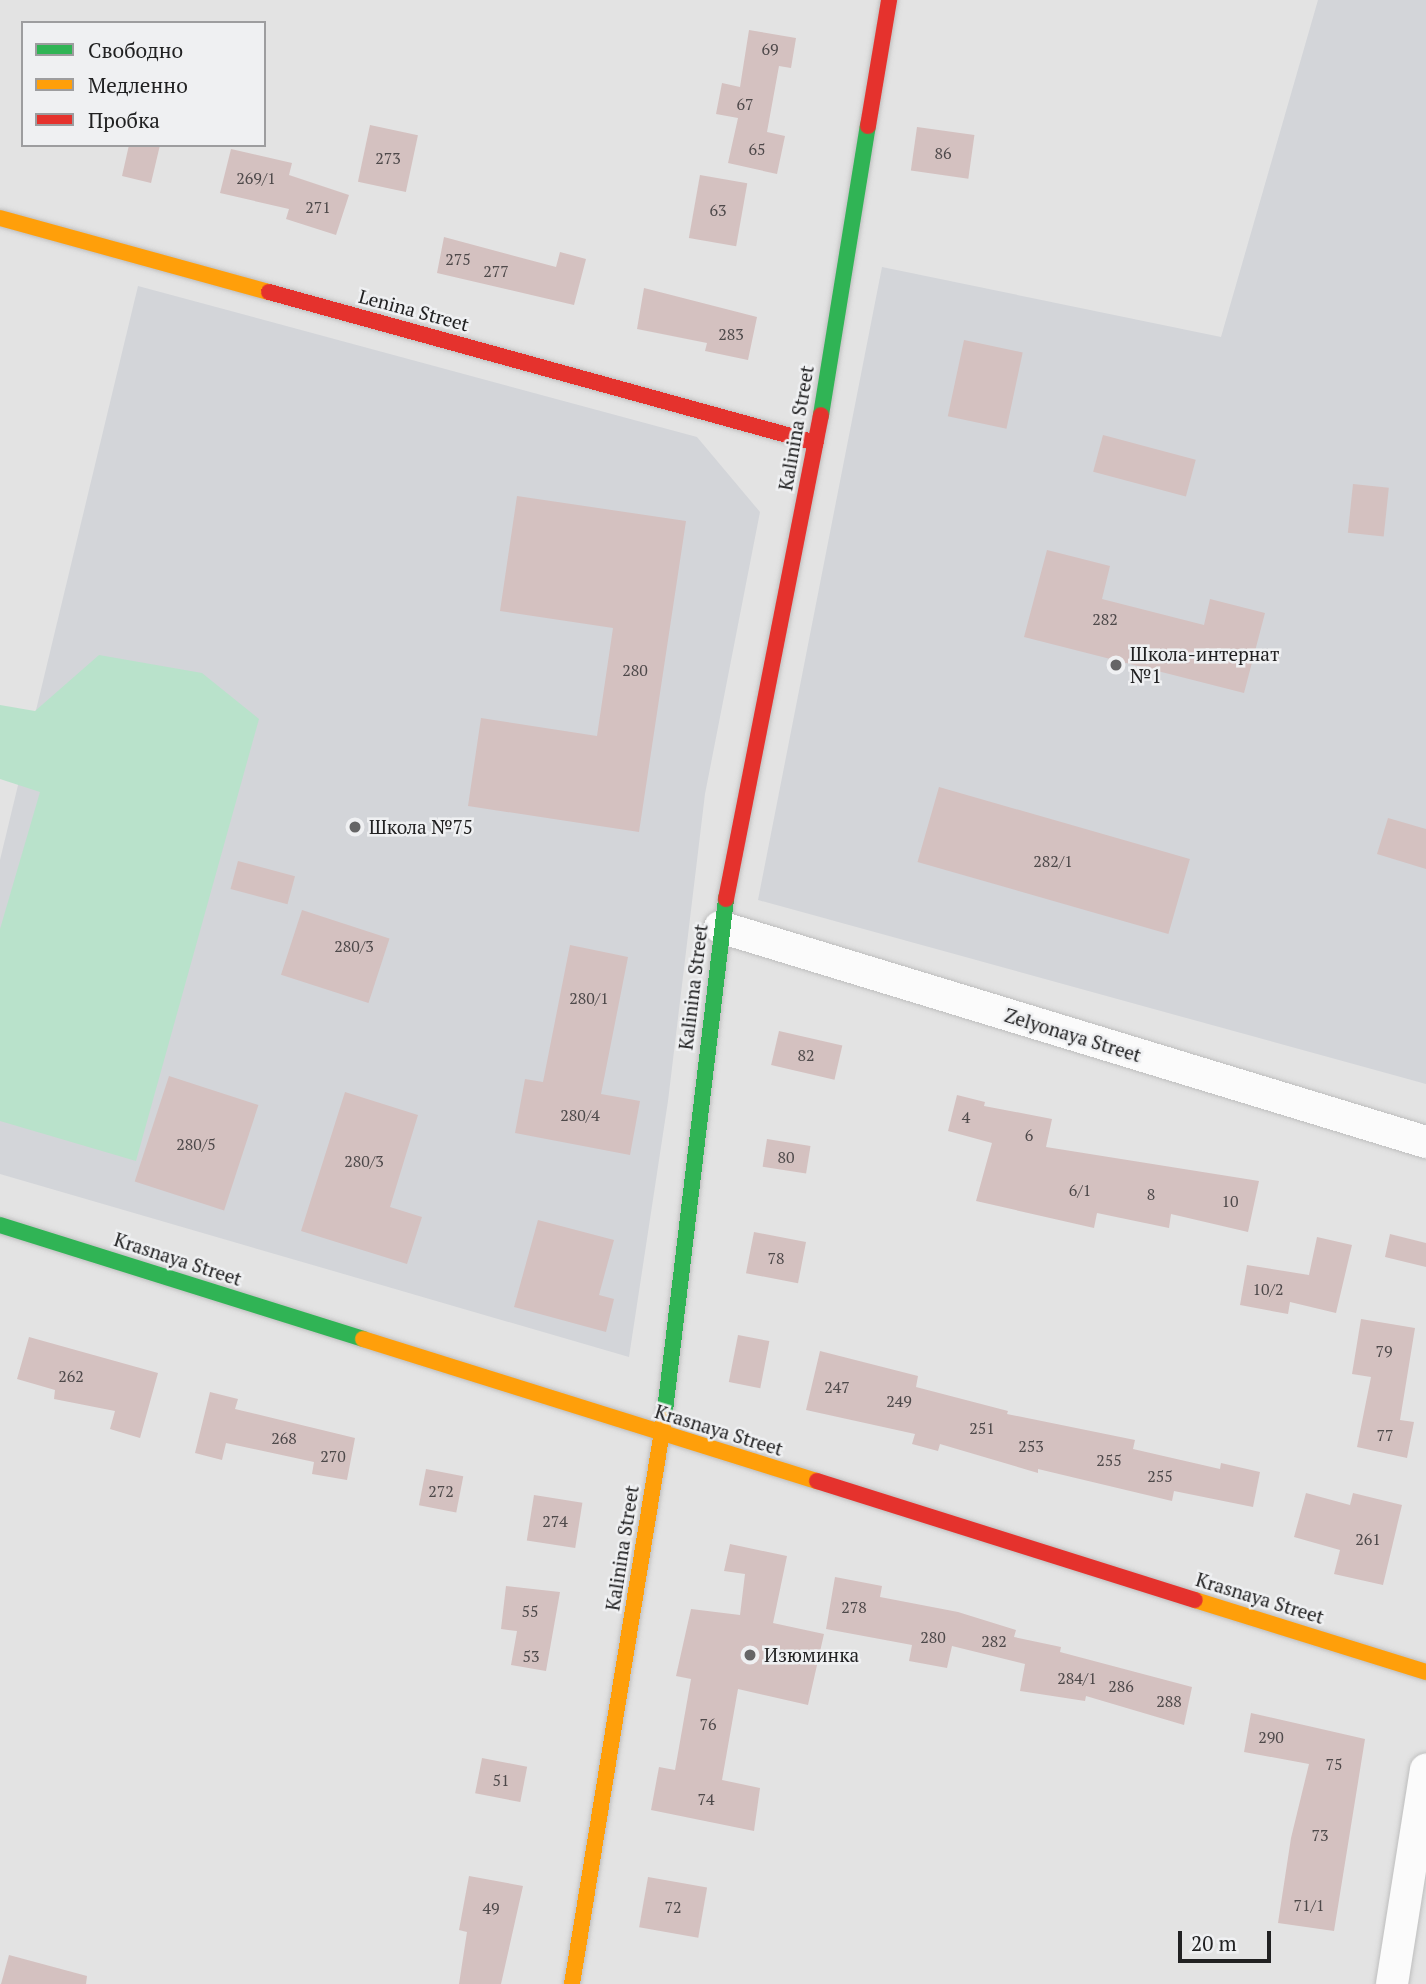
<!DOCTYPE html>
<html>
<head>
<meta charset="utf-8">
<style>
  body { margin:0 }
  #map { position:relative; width:1426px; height:1984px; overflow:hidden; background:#e3e3e3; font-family:"PT Serif",serif }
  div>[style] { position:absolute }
  .built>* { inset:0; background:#d3d5d9 }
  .green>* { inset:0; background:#b9e2cb }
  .building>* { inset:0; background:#d4c1c0; transform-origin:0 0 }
  .roads { filter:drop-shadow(0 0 2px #bebebe) drop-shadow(0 0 2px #bebebe) }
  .street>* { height:32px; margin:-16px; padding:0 16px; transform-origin:16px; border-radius:16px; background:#fbfbfb }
  .fast>* { height:16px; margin:-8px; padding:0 8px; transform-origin:8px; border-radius:8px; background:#30b455 }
  .slow>* { height:16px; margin:-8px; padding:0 8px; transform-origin:8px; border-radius:8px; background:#ff9f0a }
  .jam>* { height:16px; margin:-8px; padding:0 8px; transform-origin:8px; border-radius:8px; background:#e5322d }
  .dots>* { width:19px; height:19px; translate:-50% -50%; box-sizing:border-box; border:4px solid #eff0f2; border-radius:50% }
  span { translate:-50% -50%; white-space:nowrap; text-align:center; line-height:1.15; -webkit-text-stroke:5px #eff0f2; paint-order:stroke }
  .number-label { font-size:16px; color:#4e494a }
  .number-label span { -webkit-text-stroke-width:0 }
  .street-label { font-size:19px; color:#212122 }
  .poi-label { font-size:19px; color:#212122 }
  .left { translate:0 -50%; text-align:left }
  .legend { position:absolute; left:21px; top:21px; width:245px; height:126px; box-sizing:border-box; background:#eff0f2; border:2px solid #9d9d9f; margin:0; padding:9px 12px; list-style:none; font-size:21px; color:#212122 }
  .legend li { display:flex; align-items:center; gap:14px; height:35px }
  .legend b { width:35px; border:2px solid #9d9d9f }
  .scale { position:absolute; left:1178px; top:1931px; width:93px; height:32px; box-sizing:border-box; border:4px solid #212122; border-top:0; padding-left:9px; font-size:21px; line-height:24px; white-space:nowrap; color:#212122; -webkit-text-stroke:5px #eff0f2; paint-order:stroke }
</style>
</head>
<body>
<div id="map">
  <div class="built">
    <i style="clip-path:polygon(1318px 0,1426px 0,1426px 1084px,758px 900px,882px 267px,1221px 337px)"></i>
    <i style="clip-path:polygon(138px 286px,697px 437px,760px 512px,705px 794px,668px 1101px,629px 1357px,0 1174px,0 860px)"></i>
  </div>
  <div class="green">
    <i style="clip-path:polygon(99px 655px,202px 673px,259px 719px,136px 1161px,0 1121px,0 929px,40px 792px,0 779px,0 705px,35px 711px)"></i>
  </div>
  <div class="building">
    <i style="clip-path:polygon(749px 30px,796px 38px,791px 68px,779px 66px,767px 132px,785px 136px,777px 174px,728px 163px,738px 118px,716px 114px,722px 83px,740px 87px)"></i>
    <i style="left:370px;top:125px;width:49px;height:58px;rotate:12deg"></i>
    <i style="left:917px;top:127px;width:58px;height:44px;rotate:8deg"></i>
    <i style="clip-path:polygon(129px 145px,160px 145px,151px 183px,122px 176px)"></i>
    <i style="clip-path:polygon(231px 149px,292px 163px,289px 175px,349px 195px,336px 235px,286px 219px,289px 209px,220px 193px)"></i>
    <i style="left:700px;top:175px;width:48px;height:64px;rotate:10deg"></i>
    <i style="clip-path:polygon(444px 237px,556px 267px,560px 252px,586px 259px,574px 305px,437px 273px)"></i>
    <i style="clip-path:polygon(644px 288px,757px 317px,748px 360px,705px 351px,707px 343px,637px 329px)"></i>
    <i style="left:964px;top:340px;width:60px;height:78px;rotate:12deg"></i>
    <i style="left:1103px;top:435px;width:96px;height:38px;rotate:15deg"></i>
    <i style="left:1353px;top:484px;width:36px;height:49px;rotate:6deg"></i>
    <i style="clip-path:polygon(517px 496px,686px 521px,639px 832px,468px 806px,481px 718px,597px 736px,613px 628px,500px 611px)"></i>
    <i style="clip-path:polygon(1047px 550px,1110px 566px,1102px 599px,1204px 625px,1210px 599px,1265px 613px,1244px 693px,1024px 637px)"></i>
    <i style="left:939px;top:787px;width:261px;height:78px;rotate:16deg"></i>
    <i style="clip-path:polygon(1388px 818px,1426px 829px,1426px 869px,1377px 854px)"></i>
    <i style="left:238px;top:861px;width:59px;height:29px;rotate:15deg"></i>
    <i style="left:302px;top:910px;width:92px;height:68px;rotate:18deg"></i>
    <i style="clip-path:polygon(570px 945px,628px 957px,601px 1094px,640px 1101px,630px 1155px,515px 1133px,525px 1079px,543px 1082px)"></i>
    <i style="left:779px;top:1031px;width:65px;height:35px;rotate:13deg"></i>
    <i style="left:169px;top:1076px;width:94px;height:111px;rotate:18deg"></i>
    <i style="clip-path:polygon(345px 1092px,418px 1115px,390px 1207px,422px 1217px,407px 1264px,301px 1231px)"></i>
    <i style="clip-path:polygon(957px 1095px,985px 1102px,984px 1106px,1052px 1119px,1046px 1147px,1259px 1181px,1248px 1232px,1171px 1214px,1169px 1228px,1097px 1213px,1094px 1228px,976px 1201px,992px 1143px,948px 1131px)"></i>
    <i style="left:767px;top:1139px;width:44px;height:28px;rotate:9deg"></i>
    <i style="clip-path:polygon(538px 1220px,614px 1240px,599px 1295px,614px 1299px,606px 1332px,514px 1307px)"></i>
    <i style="left:754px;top:1232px;width:53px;height:42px;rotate:11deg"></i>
    <i style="clip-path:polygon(1390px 1234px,1426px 1243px,1426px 1267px,1385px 1257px)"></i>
    <i style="clip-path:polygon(1317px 1237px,1352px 1245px,1336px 1313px,1290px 1302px,1288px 1314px,1240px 1305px,1247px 1265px,1309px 1275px)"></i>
    <i style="clip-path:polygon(1361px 1319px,1415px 1328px,1400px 1420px,1414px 1422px,1407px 1458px,1357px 1447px,1371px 1377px,1352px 1374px)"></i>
    <i style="left:738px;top:1335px;width:32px;height:48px;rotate:11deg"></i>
    <i style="clip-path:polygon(29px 1337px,158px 1373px,140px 1438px,110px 1429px,115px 1411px,54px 1399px,55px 1390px,17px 1379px)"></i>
    <i style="clip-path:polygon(820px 1351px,918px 1376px,916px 1387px,1008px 1411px,1007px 1414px,1135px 1440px,1133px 1449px,1220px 1469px,1221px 1463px,1260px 1472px,1253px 1507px,1174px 1491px,1172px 1501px,1038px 1469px,1038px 1473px,940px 1444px,938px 1451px,912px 1444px,915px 1434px,806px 1410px)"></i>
    <i style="clip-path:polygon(210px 1392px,238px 1399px,235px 1409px,355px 1438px,347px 1480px,312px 1474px,314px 1462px,226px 1443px,222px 1460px,195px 1453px)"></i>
    <i style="left:426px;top:1469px;width:38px;height:37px;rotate:11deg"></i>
    <i style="clip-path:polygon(1306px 1493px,1350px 1505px,1353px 1493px,1402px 1505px,1383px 1585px,1334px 1574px,1340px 1550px,1294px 1537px)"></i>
    <i style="left:534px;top:1495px;width:49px;height:46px;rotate:9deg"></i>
    <i style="clip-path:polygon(730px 1544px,787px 1556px,773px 1623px,824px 1634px,808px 1705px,738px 1689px,722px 1780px,760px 1788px,754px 1831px,651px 1810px,659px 1767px,675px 1770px,691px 1679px,676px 1676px,691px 1609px,740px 1615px,745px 1574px,724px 1571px)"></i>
    <i style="clip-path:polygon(835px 1577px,882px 1586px,880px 1597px,958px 1612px,1016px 1630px,1014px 1637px,1061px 1647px,1060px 1652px,1192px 1687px,1184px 1725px,1086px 1696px,1085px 1701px,1020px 1691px,1025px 1664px,952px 1646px,947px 1668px,909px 1661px,912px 1645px,826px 1629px)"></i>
    <i style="clip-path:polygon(506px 1586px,560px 1592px,546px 1671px,511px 1665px,517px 1631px,501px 1629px)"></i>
    <i style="clip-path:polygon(1251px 1713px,1365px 1739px,1334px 1931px,1278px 1923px,1291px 1838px,1309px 1764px,1244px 1752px)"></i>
    <i style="left:482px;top:1758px;width:46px;height:36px;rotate:11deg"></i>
    <i style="clip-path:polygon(469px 1876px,523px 1886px,501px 1984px,459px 1984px,467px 1932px,459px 1930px)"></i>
    <i style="left:648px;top:1877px;width:60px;height:51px;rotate:10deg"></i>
    <i style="clip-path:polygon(9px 1955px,87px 1976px,86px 1984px,1px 1984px)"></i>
  </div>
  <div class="roads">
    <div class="street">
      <i style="left:720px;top:927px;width:738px;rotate:16.94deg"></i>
      <i style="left:1392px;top:1984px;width:217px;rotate:-81deg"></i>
    </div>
    <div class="fast">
      <i style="left:821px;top:415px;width:293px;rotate:-80.8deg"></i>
      <i style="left:0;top:1225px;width:380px;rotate:17.4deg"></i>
      <i style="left:664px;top:1419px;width:524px;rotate:-83.2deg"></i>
    </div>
    <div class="slow">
      <i style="left:0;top:218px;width:279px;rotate:15.4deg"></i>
      <i style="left:363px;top:1339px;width:476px;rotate:17.4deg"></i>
      <i style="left:1195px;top:1600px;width:242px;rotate:17.3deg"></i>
      <i style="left:572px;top:1984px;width:572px;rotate:-80.75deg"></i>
    </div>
    <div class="jam">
      <i style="left:868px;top:126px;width:128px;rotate:-80.5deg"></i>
      <i style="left:269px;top:292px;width:567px;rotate:15.43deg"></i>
      <i style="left:726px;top:899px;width:493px;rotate:-78.9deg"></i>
      <i style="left:817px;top:1481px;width:396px;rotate:17.5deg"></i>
    </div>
  </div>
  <div class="dots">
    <i style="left:1116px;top:665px;background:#656566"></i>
    <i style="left:355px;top:827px;background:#656566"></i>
    <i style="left:750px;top:1655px;background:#656566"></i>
  </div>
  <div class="number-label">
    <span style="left:770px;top:49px">69</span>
    <span style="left:745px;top:104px">67</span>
    <span style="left:757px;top:149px">65</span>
    <span style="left:943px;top:153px">86</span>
    <span style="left:388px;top:158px">273</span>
    <span style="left:256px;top:178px">269/1</span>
    <span style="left:318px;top:207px">271</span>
    <span style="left:718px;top:210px">63</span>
    <span style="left:458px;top:259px">275</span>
    <span style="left:496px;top:271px">277</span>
    <span style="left:731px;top:334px">283</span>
    <span style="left:1105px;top:619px">282</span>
    <span style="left:635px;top:670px">280</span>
    <span style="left:1053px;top:861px">282/1</span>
    <span style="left:354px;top:946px">280/3</span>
    <span style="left:589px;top:998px">280/1</span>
    <span style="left:806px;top:1055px">82</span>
    <span style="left:580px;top:1115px">280/4</span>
    <span style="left:966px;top:1117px">4</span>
    <span style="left:1029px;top:1135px">6</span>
    <span style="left:196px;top:1144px">280/5</span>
    <span style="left:786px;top:1157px">80</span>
    <span style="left:364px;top:1161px">280/3</span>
    <span style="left:1080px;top:1190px">6/1</span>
    <span style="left:1151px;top:1194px">8</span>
    <span style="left:1230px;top:1201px">10</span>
    <span style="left:776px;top:1258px">78</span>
    <span style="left:1268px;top:1289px">10/2</span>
    <span style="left:1384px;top:1351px">79</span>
    <span style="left:71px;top:1376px">262</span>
    <span style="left:837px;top:1387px">247</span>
    <span style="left:899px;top:1401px">249</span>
    <span style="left:982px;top:1428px">251</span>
    <span style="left:1385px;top:1435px">77</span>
    <span style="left:284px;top:1438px">268</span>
    <span style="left:1031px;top:1446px">253</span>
    <span style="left:333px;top:1456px">270</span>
    <span style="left:1109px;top:1460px">255</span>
    <span style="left:1160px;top:1476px">255</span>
    <span style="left:441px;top:1491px">272</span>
    <span style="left:555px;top:1521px">274</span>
    <span style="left:1368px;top:1539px">261</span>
    <span style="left:854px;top:1607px">278</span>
    <span style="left:530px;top:1611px">55</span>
    <span style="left:933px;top:1637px">280</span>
    <span style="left:994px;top:1641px">282</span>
    <span style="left:531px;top:1656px">53</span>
    <span style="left:1077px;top:1678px">284/1</span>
    <span style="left:1121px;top:1686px">286</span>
    <span style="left:1169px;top:1701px">288</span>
    <span style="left:708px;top:1724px">76</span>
    <span style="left:1271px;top:1737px">290</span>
    <span style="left:1334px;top:1764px">75</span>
    <span style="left:501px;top:1780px">51</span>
    <span style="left:706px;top:1799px">74</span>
    <span style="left:1320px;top:1835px">73</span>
    <span style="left:1309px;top:1905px">71/1</span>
    <span style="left:673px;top:1907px">72</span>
    <span style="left:491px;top:1908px">49</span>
  </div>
  <div class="street-label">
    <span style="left:414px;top:310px;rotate:15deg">Lenina Street</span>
    <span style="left:796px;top:428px;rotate:-80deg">Kalinina Street</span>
    <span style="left:693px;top:987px;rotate:-83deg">Kalinina Street</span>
    <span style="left:1073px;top:1035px;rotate:17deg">Zelyonaya Street</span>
    <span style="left:178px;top:1259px;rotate:18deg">Krasnaya Street</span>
    <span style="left:719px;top:1430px;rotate:17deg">Krasnaya Street</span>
    <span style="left:622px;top:1548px;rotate:-81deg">Kalinina Street</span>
    <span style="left:1260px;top:1598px;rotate:17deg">Krasnaya Street</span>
  </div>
  <div class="poi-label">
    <span class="left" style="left:1130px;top:665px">Школа-интернат<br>№1</span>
    <span class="left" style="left:369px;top:827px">Школа №75</span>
    <span class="left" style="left:764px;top:1655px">Изюминка</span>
  </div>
  <ul class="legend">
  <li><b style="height:9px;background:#30b455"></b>Свободно</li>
  <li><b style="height:9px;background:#ff9f0a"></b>Медленно</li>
  <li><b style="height:9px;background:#e5322d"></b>Пробка</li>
  </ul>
  <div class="scale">20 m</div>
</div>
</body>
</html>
